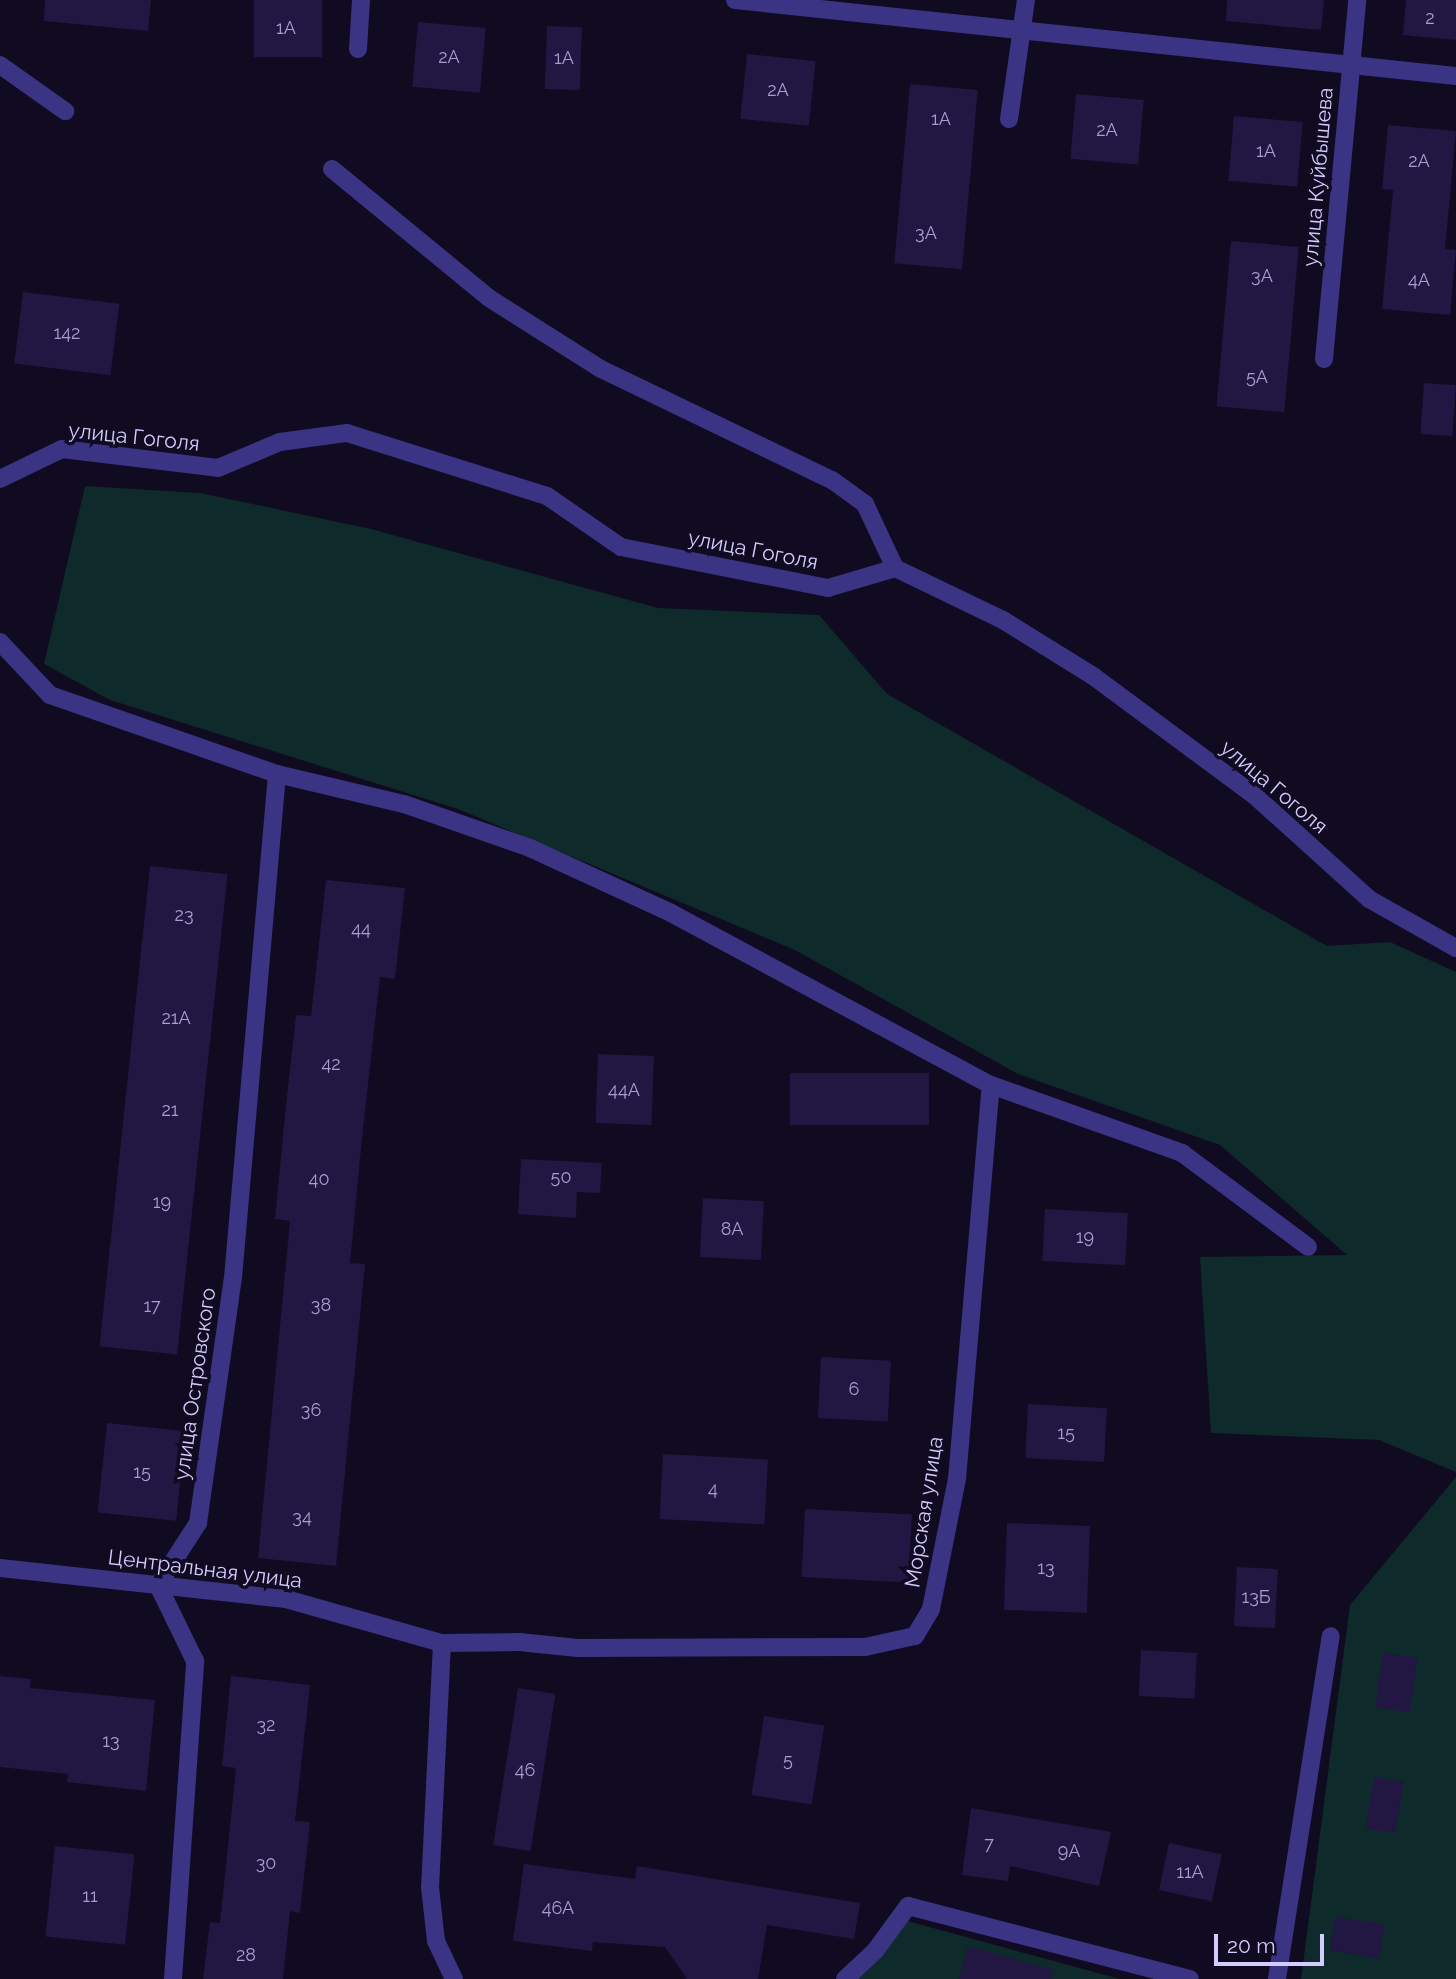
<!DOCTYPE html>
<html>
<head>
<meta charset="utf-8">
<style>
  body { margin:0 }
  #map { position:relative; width:1456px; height:1979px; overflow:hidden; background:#100b21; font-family:Raleway,sans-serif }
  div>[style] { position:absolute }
  .green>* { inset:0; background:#0e2a2b }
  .building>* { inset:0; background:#221643; transform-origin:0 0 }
  .service>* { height:18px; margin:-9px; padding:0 9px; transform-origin:9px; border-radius:9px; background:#3b3383 }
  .minor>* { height:18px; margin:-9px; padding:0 9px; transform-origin:9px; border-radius:9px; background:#3b3383 }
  span { translate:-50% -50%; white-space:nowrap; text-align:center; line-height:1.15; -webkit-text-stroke:7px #100b21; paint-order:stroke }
  .number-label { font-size:18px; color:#a89ed0 }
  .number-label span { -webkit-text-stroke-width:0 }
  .street-label { font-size:21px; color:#d4cbff }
  .scale { position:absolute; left:1214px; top:1934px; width:110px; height:32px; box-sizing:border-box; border:4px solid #d4cbff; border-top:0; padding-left:9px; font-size:21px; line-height:24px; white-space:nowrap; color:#d4cbff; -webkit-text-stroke:5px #100b21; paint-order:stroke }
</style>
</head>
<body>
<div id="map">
  <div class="green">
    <i style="clip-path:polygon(85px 486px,200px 493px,371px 529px,658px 608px,819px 615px,887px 694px,1327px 946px,1390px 942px,1456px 972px,1456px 1472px,1379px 1440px,1211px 1433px,1200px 1257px,1347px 1255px,1220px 1145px,1018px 1074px,795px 950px,458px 809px,110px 700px,44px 664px)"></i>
    <i style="clip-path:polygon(1456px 1477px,1456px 1979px,1301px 1979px,1350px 1605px)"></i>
    <i style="clip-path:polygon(889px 1916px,1120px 1979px,851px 1979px)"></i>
  </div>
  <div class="building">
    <i style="clip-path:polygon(45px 0,151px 0,148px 31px,44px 21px)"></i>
    <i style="left:254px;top:0;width:68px;height:57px"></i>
    <i style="clip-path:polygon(1227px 0,1324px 0,1321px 30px,1226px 21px)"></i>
    <i style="clip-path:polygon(1406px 0,1456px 0,1456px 40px,1403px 35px)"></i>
    <i style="left:418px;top:22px;width:68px;height:65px;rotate:5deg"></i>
    <i style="left:547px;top:26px;width:35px;height:63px;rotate:2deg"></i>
    <i style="left:747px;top:54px;width:69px;height:65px;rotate:6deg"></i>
    <i style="left:910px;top:84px;width:68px;height:180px;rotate:5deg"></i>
    <i style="left:1076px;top:94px;width:68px;height:65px;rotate:5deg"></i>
    <i style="left:1234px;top:116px;width:69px;height:65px;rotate:5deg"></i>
    <i style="clip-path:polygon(1388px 125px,1456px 131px,1445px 249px,1456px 250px,1450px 315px,1382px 309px,1393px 190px,1382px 189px)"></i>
    <i style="left:1231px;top:241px;width:68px;height:166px;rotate:5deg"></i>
    <i style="left:23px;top:292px;width:97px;height:72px;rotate:7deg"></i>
    <i style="left:1424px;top:383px;width:32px;height:51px;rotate:4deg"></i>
    <i style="left:150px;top:866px;width:78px;height:483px;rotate:6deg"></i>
    <i style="clip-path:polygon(326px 880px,405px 888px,395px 979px,380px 977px,362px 1138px,350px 1263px,365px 1264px,336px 1566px,258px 1558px,290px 1221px,275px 1219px,286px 1105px,296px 1015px,311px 1016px)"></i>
    <i style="left:598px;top:1054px;width:56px;height:69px;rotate:2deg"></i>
    <i style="left:929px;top:1073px;width:52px;height:139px;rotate:90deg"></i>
    <i style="clip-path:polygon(521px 1159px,602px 1163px,600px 1193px,577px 1192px,576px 1218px,518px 1214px)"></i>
    <i style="left:703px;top:1198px;width:61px;height:59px;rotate:3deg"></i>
    <i style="left:1045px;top:1209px;width:83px;height:52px;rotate:3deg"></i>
    <i style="left:821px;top:1357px;width:70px;height:61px;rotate:3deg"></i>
    <i style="left:1028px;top:1404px;width:79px;height:54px;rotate:3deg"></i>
    <i style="left:107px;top:1423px;width:79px;height:90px;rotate:6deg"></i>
    <i style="left:663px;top:1454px;width:105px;height:65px;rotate:3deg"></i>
    <i style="left:805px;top:1509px;width:107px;height:68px;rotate:3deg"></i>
    <i style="left:1007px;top:1523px;width:83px;height:87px;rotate:2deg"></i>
    <i style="left:1237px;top:1567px;width:41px;height:59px;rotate:3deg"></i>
    <i style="left:1141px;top:1650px;width:56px;height:46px;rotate:3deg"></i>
    <i style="left:1383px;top:1653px;width:35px;height:55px;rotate:8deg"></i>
    <i style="clip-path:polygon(0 1676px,31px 1679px,30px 1688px,155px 1700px,146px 1791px,67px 1782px,68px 1774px,0 1767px)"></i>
    <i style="clip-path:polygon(231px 1676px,310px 1685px,295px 1821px,310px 1822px,300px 1913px,290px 1911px,283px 1979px,203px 1979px,210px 1922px,220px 1923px,236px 1768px,222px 1766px)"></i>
    <i style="left:518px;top:1688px;width:38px;height:159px;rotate:9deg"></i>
    <i style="left:764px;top:1716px;width:61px;height:80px;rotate:9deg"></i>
    <i style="left:1374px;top:1777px;width:30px;height:52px;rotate:9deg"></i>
    <i style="clip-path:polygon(971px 1808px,1111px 1832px,1099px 1886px,1010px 1866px,1008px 1881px,962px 1875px)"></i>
    <i style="left:1169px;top:1843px;width:54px;height:48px;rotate:12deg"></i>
    <i style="left:55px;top:1846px;width:80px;height:91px;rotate:6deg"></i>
    <i style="clip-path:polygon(524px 1864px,635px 1879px,637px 1866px,860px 1903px,854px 1939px,767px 1925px,758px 1979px,687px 1979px,665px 1947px,593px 1942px,592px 1951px,513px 1941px)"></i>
    <i style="left:1335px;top:1917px;width:50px;height:34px;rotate:9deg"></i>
    <i style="clip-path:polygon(968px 1946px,1053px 1970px,1052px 1979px,959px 1979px)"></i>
  </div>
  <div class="service">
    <i style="left:0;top:65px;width:80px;rotate:35.3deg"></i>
    <i style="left:332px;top:169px;width:203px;rotate:39.4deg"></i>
    <i style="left:489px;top:298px;width:133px;rotate:32.4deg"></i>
    <i style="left:601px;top:369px;width:256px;rotate:25.7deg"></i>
    <i style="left:832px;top:480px;width:41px;rotate:36deg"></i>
    <i style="left:865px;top:504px;width:71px;rotate:64.9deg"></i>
  </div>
  <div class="minor">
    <i style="left:735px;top:0;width:725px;rotate:6.02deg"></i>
    <i style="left:358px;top:49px;width:49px;rotate:-86.5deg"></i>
    <i style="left:1009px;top:119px;width:120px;rotate:-81.9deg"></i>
    <i style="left:1324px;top:359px;width:361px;rotate:-84.7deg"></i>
    <i style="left:0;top:479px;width:69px;rotate:-25.8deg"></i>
    <i style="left:62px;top:449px;width:157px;rotate:6.9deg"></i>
    <i style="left:218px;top:468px;width:67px;rotate:-22.8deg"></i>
    <i style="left:280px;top:442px;width:68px;rotate:-7.7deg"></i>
    <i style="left:347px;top:433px;width:210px;rotate:17.5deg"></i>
    <i style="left:547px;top:496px;width:90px;rotate:34.6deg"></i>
    <i style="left:621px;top:547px;width:211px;rotate:11.2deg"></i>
    <i style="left:828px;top:588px;width:70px;rotate:-16.6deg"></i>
    <i style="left:895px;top:568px;width:120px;rotate:25.7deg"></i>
    <i style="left:1003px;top:620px;width:106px;rotate:31.9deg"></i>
    <i style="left:1093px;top:676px;width:200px;rotate:36.5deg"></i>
    <i style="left:1254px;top:795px;width:155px;rotate:42.1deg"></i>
    <i style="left:1369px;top:899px;width:100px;rotate:29.4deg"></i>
    <i style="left:0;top:642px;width:73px;rotate:46.7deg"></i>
    <i style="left:50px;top:695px;width:240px;rotate:19.2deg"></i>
    <i style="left:277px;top:774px;width:130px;rotate:13.3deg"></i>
    <i style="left:404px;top:804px;width:133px;rotate:19.2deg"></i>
    <i style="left:530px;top:848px;width:155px;rotate:24.7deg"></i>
    <i style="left:671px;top:913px;width:363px;rotate:28.3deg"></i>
    <i style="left:991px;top:1085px;width:203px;rotate:19.6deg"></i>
    <i style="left:1182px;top:1153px;width:157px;rotate:36.7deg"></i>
    <i style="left:0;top:1568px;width:288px;rotate:6.2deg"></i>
    <i style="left:286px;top:1599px;width:162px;rotate:15.8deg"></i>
    <i style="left:442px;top:1643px;width:77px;rotate:-0.7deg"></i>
    <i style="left:519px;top:1642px;width:59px;rotate:5.8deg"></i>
    <i style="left:578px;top:1648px;width:287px;rotate:-0.2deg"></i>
    <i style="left:865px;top:1647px;width:51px;rotate:-12.4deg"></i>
    <i style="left:915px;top:1636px;width:31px;rotate:-59deg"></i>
    <i style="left:931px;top:1609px;width:133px;rotate:-78.7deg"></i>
    <i style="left:957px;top:1479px;width:395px;rotate:-85.1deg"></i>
    <i style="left:442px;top:1643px;width:244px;rotate:92.8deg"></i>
    <i style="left:430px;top:1887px;width:54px;rotate:83.7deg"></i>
    <i style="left:436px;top:1941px;width:42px;rotate:64.7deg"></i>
    <i style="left:173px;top:1979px;width:319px;rotate:-86deg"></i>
    <i style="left:195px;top:1661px;width:85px;rotate:-116deg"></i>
    <i style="left:158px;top:1585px;width:74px;rotate:-57.2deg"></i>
    <i style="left:198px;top:1523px;width:247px;rotate:-81.9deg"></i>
    <i style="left:233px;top:1278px;width:506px;rotate:-85.01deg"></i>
    <i style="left:845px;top:1979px;width:41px;rotate:-43deg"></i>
    <i style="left:875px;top:1951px;width:56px;rotate:-53.7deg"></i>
    <i style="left:908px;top:1906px;width:291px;rotate:14.5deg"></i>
    <i style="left:1277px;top:1979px;width:347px;rotate:-81.1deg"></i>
  </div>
  <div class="number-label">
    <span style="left:1430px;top:18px">2</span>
    <span style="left:286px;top:28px">1А</span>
    <span style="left:449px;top:57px">2А</span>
    <span style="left:564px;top:58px">1А</span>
    <span style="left:778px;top:90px">2А</span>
    <span style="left:941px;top:119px">1А</span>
    <span style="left:1107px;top:130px">2А</span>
    <span style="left:1266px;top:151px">1А</span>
    <span style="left:1419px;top:161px">2А</span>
    <span style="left:926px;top:233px">3А</span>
    <span style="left:1262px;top:276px">3А</span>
    <span style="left:1419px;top:280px">4А</span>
    <span style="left:67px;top:333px">142</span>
    <span style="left:1257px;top:377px">5А</span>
    <span style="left:184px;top:915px">23</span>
    <span style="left:361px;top:929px">44</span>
    <span style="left:176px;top:1018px">21А</span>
    <span style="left:331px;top:1064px">42</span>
    <span style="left:624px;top:1090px">44А</span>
    <span style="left:170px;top:1110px">21</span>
    <span style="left:561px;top:1177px">50</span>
    <span style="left:319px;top:1179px">40</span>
    <span style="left:162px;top:1202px">19</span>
    <span style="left:732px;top:1229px">8А</span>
    <span style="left:1085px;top:1237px">19</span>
    <span style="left:321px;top:1305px">38</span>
    <span style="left:152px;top:1306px">17</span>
    <span style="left:854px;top:1389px">6</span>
    <span style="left:311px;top:1410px">36</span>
    <span style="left:1066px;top:1433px">15</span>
    <span style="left:142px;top:1472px">15</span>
    <span style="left:713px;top:1489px">4</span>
    <span style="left:302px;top:1517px">34</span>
    <span style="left:1046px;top:1568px">13</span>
    <span style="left:1256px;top:1597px">13Б</span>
    <span style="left:266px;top:1725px">32</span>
    <span style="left:111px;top:1741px">13</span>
    <span style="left:788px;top:1760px">5</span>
    <span style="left:525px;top:1770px">46</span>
    <span style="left:989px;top:1844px">7</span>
    <span style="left:1069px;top:1851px">9А</span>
    <span style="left:266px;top:1863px">30</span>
    <span style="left:1190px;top:1872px">11А</span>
    <span style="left:90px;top:1896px">11</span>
    <span style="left:558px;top:1908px">46А</span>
    <span style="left:246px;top:1955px">28</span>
  </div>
  <div class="street-label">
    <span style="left:1318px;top:177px;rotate:-85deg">улица Куйбышева</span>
    <span style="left:134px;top:437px;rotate:6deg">улица Гоголя</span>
    <span style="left:753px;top:550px;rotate:11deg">улица Гоголя</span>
    <span style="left:1274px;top:787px;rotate:40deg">улица Гоголя</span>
    <span style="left:195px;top:1384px;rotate:-82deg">улица Островского</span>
    <span style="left:924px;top:1512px;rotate:-81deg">Морская улица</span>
    <span style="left:205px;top:1569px;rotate:7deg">Центральная улица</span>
  </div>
  <div class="scale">20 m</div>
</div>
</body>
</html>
